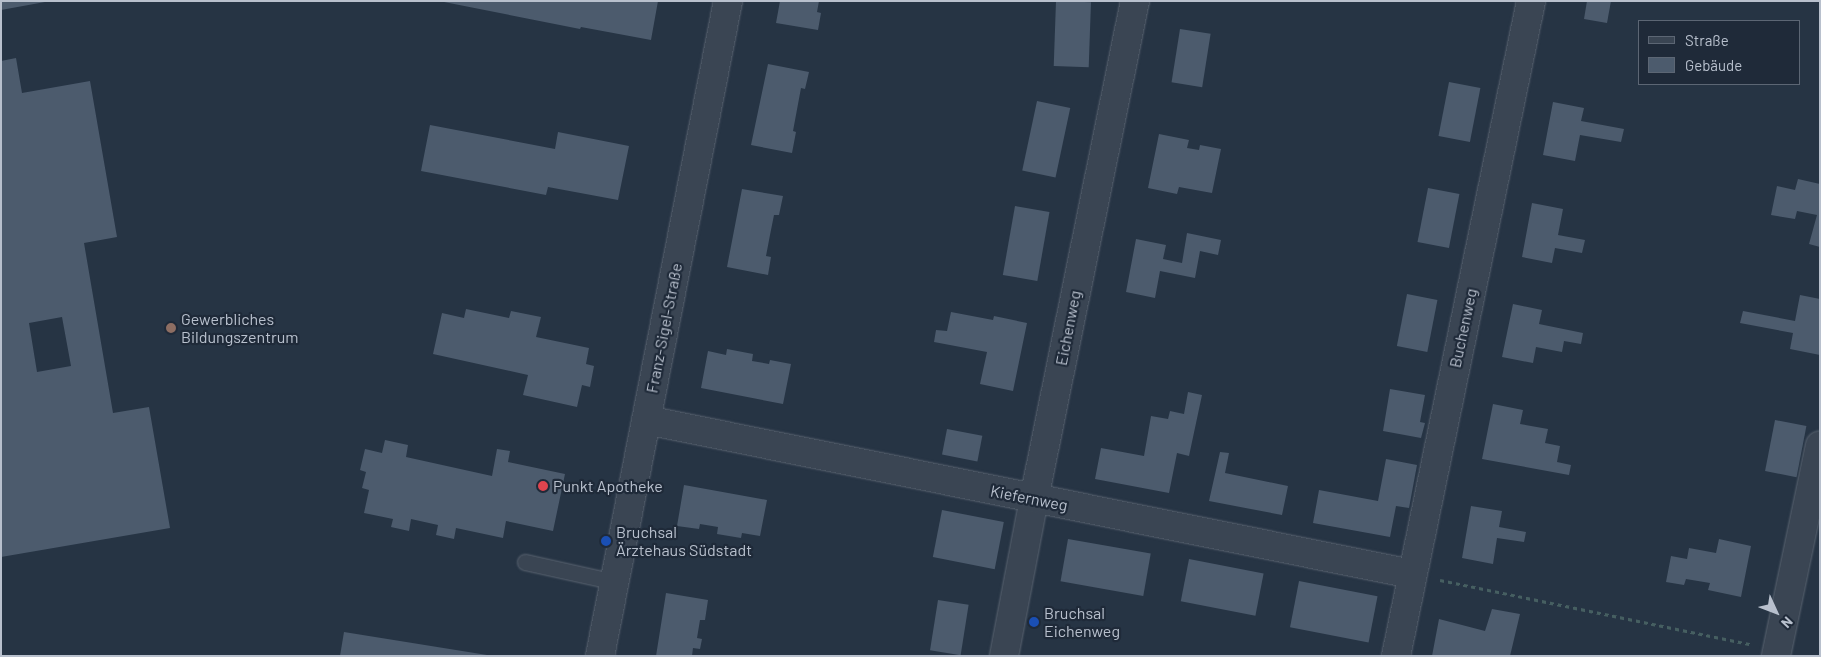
<!DOCTYPE html>
<html>
<head>
<meta charset="utf-8">
<style>
  body { margin:0 }
  #map { position:relative; width:1821px; height:657px; overflow:hidden; background:#263444; font-family:Barlow,sans-serif }
  div>[style] { position:absolute }
  .building>* { inset:0; background:#4c5b6d; transform-origin:0 0 }
  .path>* { height:3px; margin-top:-1.5px; transform-origin:0; background:repeating-linear-gradient(90deg,#465f61 0 4px,transparent 0 8px) }
  .roads { filter:drop-shadow(0 0 1px #596370) drop-shadow(0 0 1px #596370) }
  .lane>* { height:15px; margin:-7.5px; padding:0 7.5px; transform-origin:7.5px; border-radius:7.5px; background:#3a4553 }
  .street>* { height:28px; margin:-14px; padding:0 14px; transform-origin:14px; border-radius:14px; background:#3a4553 }
  .dots>* { width:14px; height:14px; translate:-50% -50%; box-sizing:border-box; border:2px solid #1f2a39; border-radius:50% }
  span { translate:-50% -50%; white-space:nowrap; text-align:center; line-height:1.15; -webkit-text-stroke:4.5px #1f2a39; paint-order:stroke }
  .poi-label { font-size:16px; color:#b8c0cd }
  .left { translate:0 -50%; text-align:left }
  .street-label { font-size:16px; color:#b8c0cd }
  .frame { position:absolute; inset:0; border:2px solid #b8c0cd; pointer-events:none }
  .legend { position:absolute; left:1638px; top:20px; width:162px; height:65px; box-sizing:border-box; background:#1f2a39; border:1px solid #5c6674; margin:0; padding:6px 9px; list-style:none; font-size:15px; color:#b8c0cd }
  .legend li { display:flex; align-items:center; gap:10px; height:25px }
  .legend b { width:25px; border:1px solid #5c6674 }
  .north { position:absolute; left:1751px; top:587px; width:50px; height:50px; -webkit-text-stroke:4px #1f2a39; paint-order:stroke; rotate:133deg; font-size:14px; font-weight:700; line-height:20px; text-align:center; color:#b8c0cd }
  .north::after { content:''; display:block; margin:auto; width:18px; height:22px; background:#b8c0cd; clip-path:polygon(50% 0,100% 100%,50% 72%,0 100%) }
</style>
</head>
<body>
<div id="map">
  <div class="building">
    <i style="clip-path:polygon(1px 1px,45px 1px,45px 2px,1px 10px)"></i>
    <i style="clip-path:polygon(439px 1px,658px 1px,651px 40px,581px 27px,580px 29px)"></i>
    <i style="clip-path:polygon(780px 1px,819px 1px,817px 12px,821px 13px,818px 30px,776px 23px)"></i>
    <i style="left:1056px;top:1px;width:35px;height:65px;rotate:2deg"></i>
    <i style="clip-path:polygon(1587px 1px,1611px 1px,1607px 23px,1584px 19px)"></i>
    <i style="left:1180px;top:29px;width:31px;height:54px;rotate:9deg"></i>
    <i style="clip-path:polygon(evenodd,16px 58px,22px 93px,90px 81px,117px 237px,84px 243px,113px 413px,149px 407px,170px 528px,1px 557px,1px 61px,16px 58px,62px 317px,71px 366px,37px 372px,29px 323px,62px 317px)"></i>
    <i style="clip-path:polygon(768px 64px,809px 72px,805px 89px,801px 88px,793px 131px,796px 132px,792px 153px,751px 145px)"></i>
    <i style="left:1449px;top:82px;width:32px;height:55px;rotate:11deg"></i>
    <i style="left:1037px;top:101px;width:34px;height:71px;rotate:12deg"></i>
    <i style="clip-path:polygon(1553px 102px,1584px 108px,1581px 121px,1624px 129px,1621px 142px,1580px 135px,1575px 161px,1543px 155px)"></i>
    <i style="clip-path:polygon(430px 125px,555px 149px,558px 132px,629px 146px,618px 200px,548px 187px,546px 195px,421px 171px)"></i>
    <i style="clip-path:polygon(1159px 134px,1189px 140px,1187px 148px,1199px 150px,1200px 145px,1221px 149px,1212px 193px,1179px 187px,1177px 194px,1148px 188px)"></i>
    <i style="clip-path:polygon(1798px 179px,1820px 184px,1820px 247px,1809px 244px,1817px 215px,1797px 211px,1795px 219px,1771px 215px,1777px 186px,1795px 190px)"></i>
    <i style="left:1428px;top:188px;width:32px;height:55px;rotate:11deg"></i>
    <i style="clip-path:polygon(742px 189px,783px 196px,779px 215px,774px 215px,770px 235px,766px 256px,771px 257px,768px 275px,727px 267px)"></i>
    <i style="clip-path:polygon(1532px 203px,1563px 209px,1558px 235px,1585px 240px,1582px 253px,1555px 248px,1552px 263px,1522px 257px)"></i>
    <i style="left:1015px;top:206px;width:35px;height:70px;rotate:10deg"></i>
    <i style="clip-path:polygon(1187px 233px,1221px 240px,1218px 255px,1200px 251px,1195px 278px,1160px 271px,1155px 298px,1126px 292px,1136px 239px,1166px 245px,1163px 259px,1182px 263px)"></i>
    <i style="left:1407px;top:294px;width:31px;height:53px;rotate:11deg"></i>
    <i style="clip-path:polygon(1800px 295px,1820px 299px,1820px 355px,1790px 349px,1793px 333px,1740px 323px,1743px 311px,1795px 321px)"></i>
    <i style="clip-path:polygon(1513px 304px,1542px 310px,1539px 324px,1583px 333px,1581px 344px,1564px 341px,1562px 352px,1536px 347px,1533px 363px,1502px 357px)"></i>
    <i style="clip-path:polygon(466px 309px,509px 318px,511px 311px,541px 317px,536px 337px,589px 348px,586px 364px,594px 366px,590px 387px,582px 385px,577px 407px,523px 395px,528px 375px,433px 354px,442px 313px,464px 318px)"></i>
    <i style="clip-path:polygon(951px 312px,993px 320px,994px 316px,1027px 323px,1013px 391px,980px 384px,987px 352px,934px 342px,936px 330px,947px 331px)"></i>
    <i style="clip-path:polygon(727px 349px,753px 354px,752px 361px,769px 364px,770px 360px,791px 364px,783px 404px,701px 388px,708px 351px,726px 355px)"></i>
    <i style="clip-path:polygon(1390px 389px,1425px 395px,1420px 422px,1425px 423px,1421px 438px,1383px 431px)"></i>
    <i style="clip-path:polygon(1188px 392px,1202px 395px,1189px 456px,1177px 453px,1169px 493px,1095px 479px,1101px 448px,1144px 456px,1151px 416px,1168px 419px,1170px 411px,1184px 414px)"></i>
    <i style="clip-path:polygon(1493px 404px,1523px 410px,1520px 424px,1548px 429px,1545px 443px,1560px 446px,1557px 462px,1571px 465px,1569px 475px,1482px 459px)"></i>
    <i style="left:1775px;top:420px;width:32px;height:52px;rotate:11deg"></i>
    <i style="left:947px;top:429px;width:36px;height:26px;rotate:11deg"></i>
    <i style="clip-path:polygon(385px 440px,408px 445px,406px 457px,492px 476px,497px 449px,510px 451px,508px 462px,565px 474px,553px 531px,506px 521px,503px 538px,456px 528px,454px 539px,436px 535px,438px 525px,411px 519px,409px 531px,391px 527px,393px 519px,364px 513px,369px 490px,362px 488px,366px 472px,360px 470px,365px 449px,382px 453px)"></i>
    <i style="clip-path:polygon(1220px 452px,1229px 453px,1225px 473px,1288px 486px,1282px 515px,1209px 501px)"></i>
    <i style="clip-path:polygon(1386px 459px,1417px 465px,1409px 508px,1396px 506px,1390px 537px,1313px 523px,1319px 490px,1378px 501px)"></i>
    <i style="clip-path:polygon(684px 485px,767px 500px,760px 536px,742px 533px,741px 538px,717px 534px,718px 527px,700px 524px,699px 529px,677px 526px)"></i>
    <i style="clip-path:polygon(1471px 506px,1502px 511px,1499px 527px,1526px 532px,1524px 542px,1497px 538px,1493px 564px,1462px 558px)"></i>
    <i style="left:942px;top:510px;width:63px;height:48px;rotate:11deg"></i>
    <i style="left:1068px;top:539px;width:84px;height:43px;rotate:10deg"></i>
    <i style="clip-path:polygon(1719px 539px,1751px 546px,1741px 597px,1708px 590px,1710px 583px,1686px 579px,1684px 585px,1666px 582px,1671px 556px,1687px 559px,1689px 548px,1716px 553px)"></i>
    <i style="left:1189px;top:559px;width:76px;height:43px;rotate:11deg"></i>
    <i style="left:1299px;top:581px;width:80px;height:47px;rotate:11deg"></i>
    <i style="clip-path:polygon(666px 593px,708px 600px,705px 620px,700px 620px,697px 638px,702px 639px,700px 649px,693px 648px,692px 656px,656px 656px)"></i>
    <i style="left:938px;top:600px;width:31px;height:51px;rotate:9deg"></i>
    <i style="clip-path:polygon(1492px 609px,1520px 614px,1510px 656px,1432px 656px,1439px 619px,1485px 631px)"></i>
    <i style="clip-path:polygon(344px 632px,487px 655px,487px 656px,340px 656px)"></i>
  </div>
  <div class="path">
    <i style="left:1440px;top:580px;width:317px;rotate:11.7deg"></i>
  </div>
  <div class="roads">
    <div class="lane">
      <i style="left:525px;top:562px;width:92px;rotate:12.5deg"></i>
    </div>
    <div class="street">
      <i style="left:646px;top:420px;width:781px;rotate:11.37deg"></i>
      <i style="left:600px;top:656px;width:667px;rotate:-78.94deg"></i>
      <i style="left:1004px;top:656px;width:160px;rotate:-79.2deg"></i>
      <i style="left:1034px;top:499px;width:508px;rotate:-78.54deg"></i>
      <i style="left:1396px;top:656px;width:669px;rotate:-78.35deg"></i>
      <i style="left:1776px;top:656px;width:215px;rotate:-78.2deg"></i>
    </div>
  </div>
  <div class="dots">
    <i style="left:171px;top:328px;background:#8d6e63"></i>
    <i style="left:543px;top:486px;background:#e0444e"></i>
    <i style="left:606px;top:541px;background:#1a4fb4"></i>
    <i style="left:1034px;top:622px;background:#1a4fb4"></i>
  </div>
  <div class="poi-label">
    <span class="left" style="left:181px;top:328px">Gewerbliches<br>Bildungszentrum</span>
    <span class="left" style="left:553px;top:486px">Punkt Apotheke</span>
    <span class="left" style="left:616px;top:541px">Bruchsal<br>Ärztehaus Südstadt</span>
    <span class="left" style="left:1044px;top:622px">Bruchsal<br>Eichenweg</span>
  </div>
  <div class="street-label">
    <span style="left:664px;top:328px;rotate:-79deg">Franz-Sigel-Straße</span>
    <span style="left:1068px;top:328px;rotate:-79deg">Eichenweg</span>
    <span style="left:1463px;top:328px;rotate:-78deg">Buchenweg</span>
    <span style="left:1029px;top:498px;rotate:11deg">Kiefernweg</span>
  </div>
  <div class="frame"></div>
  <ul class="legend">
  <li><b style="height:6px;background:#3a4553"></b>Straße</li>
  <li><b style="height:14px;background:#4c5b6d"></b>Gebäude</li>
  </ul>
  <div class="north">N</div>
</div>
</body>
</html>
